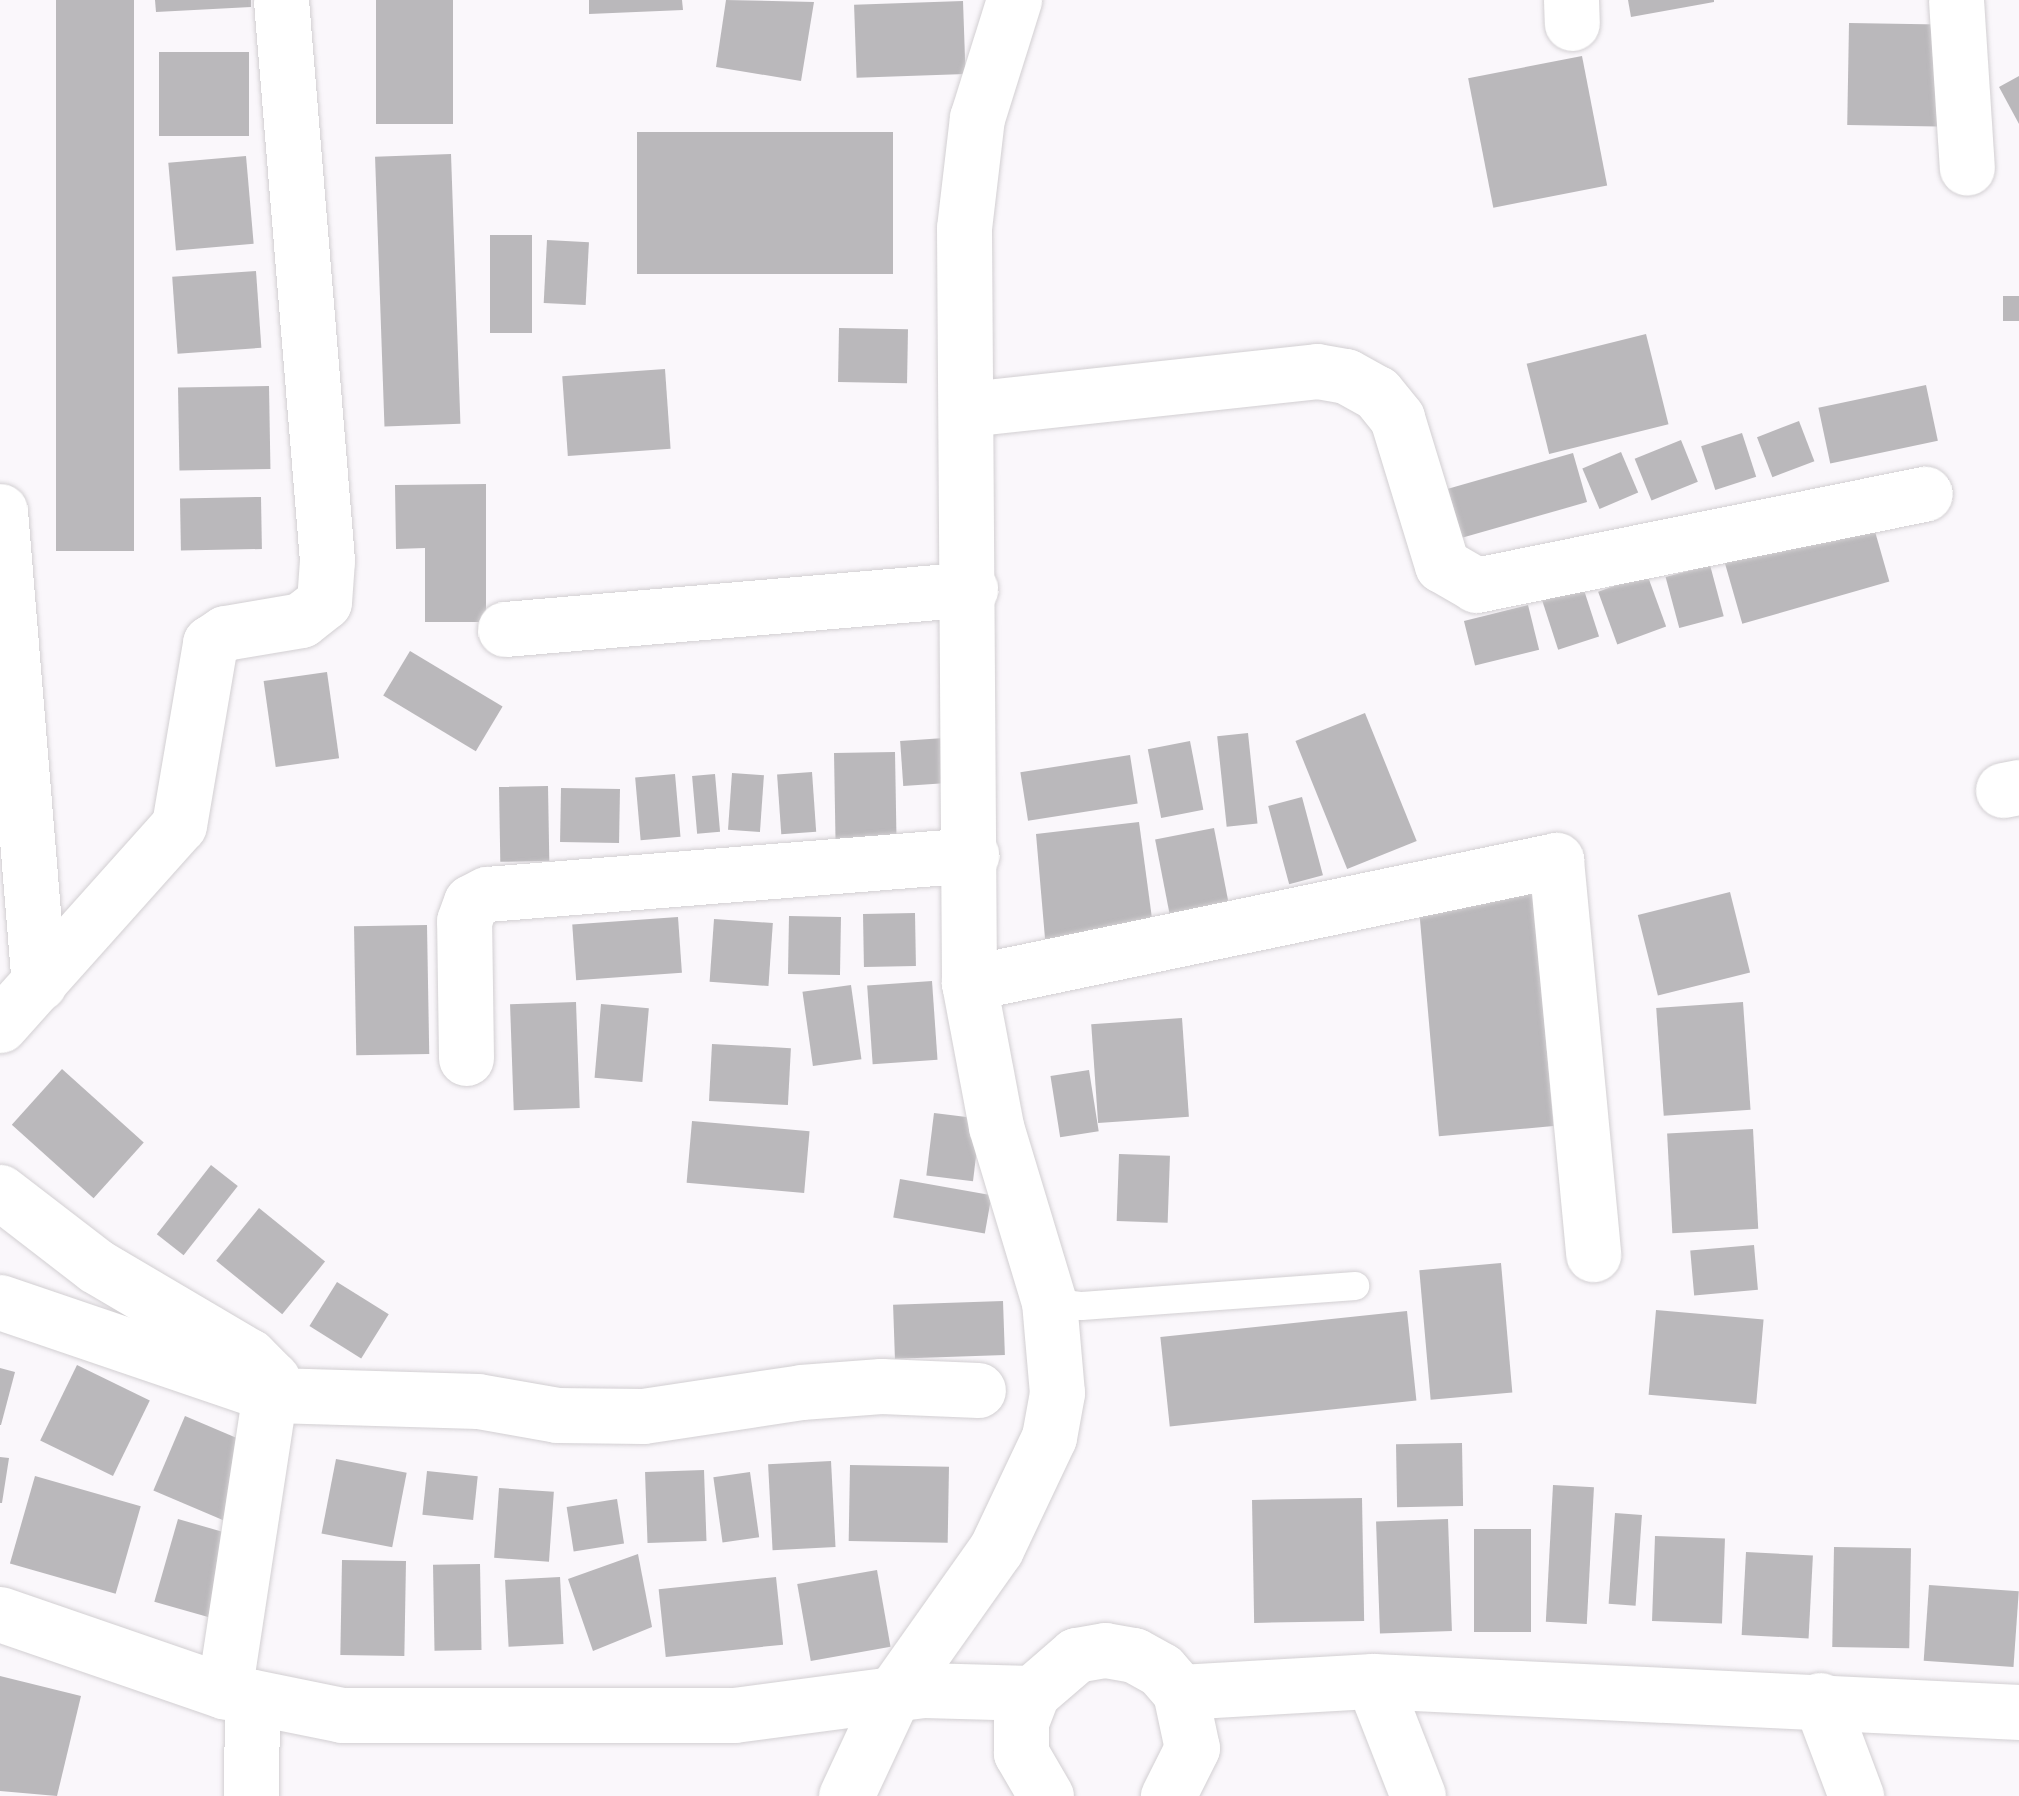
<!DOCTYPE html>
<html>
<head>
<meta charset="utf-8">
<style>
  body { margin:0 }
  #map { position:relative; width:2019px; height:1796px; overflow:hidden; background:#faf7fb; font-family:Literata,serif }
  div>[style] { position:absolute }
  .building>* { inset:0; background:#bab8bb; transform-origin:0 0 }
  .roads { filter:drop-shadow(0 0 2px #d2cfd2) drop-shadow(0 0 2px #d2cfd2) }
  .service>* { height:28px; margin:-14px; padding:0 14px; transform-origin:14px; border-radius:14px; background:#fff }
  .minor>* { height:55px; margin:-27.5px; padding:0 27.5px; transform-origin:27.5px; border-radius:27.5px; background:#fff }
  span { translate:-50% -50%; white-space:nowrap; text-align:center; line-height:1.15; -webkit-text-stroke:9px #fff; paint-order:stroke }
</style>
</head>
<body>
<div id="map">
  <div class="building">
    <i style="left:56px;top:0;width:78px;height:551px"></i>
    <i style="clip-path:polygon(155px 0,251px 0,251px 7px,156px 12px)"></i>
    <i style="left:376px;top:0;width:77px;height:124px"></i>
    <i style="clip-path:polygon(589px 0,682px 0,683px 10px,589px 14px)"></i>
    <i style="clip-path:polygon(726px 0,814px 2px,801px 81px,716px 67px)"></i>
    <i style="clip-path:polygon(1628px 0,1714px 0,1714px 2px,1631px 17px)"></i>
    <i style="left:963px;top:1px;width:73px;height:109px;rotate:88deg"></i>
    <i style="left:1849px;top:23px;width:91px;height:102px;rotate:1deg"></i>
    <i style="left:159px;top:52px;width:90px;height:84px"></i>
    <i style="left:1582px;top:56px;width:132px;height:116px;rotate:79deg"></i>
    <i style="clip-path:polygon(2019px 76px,2019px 124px,1999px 87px)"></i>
    <i style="left:637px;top:132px;width:256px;height:142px"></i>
    <i style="left:451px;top:154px;width:270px;height:76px;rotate:88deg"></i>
    <i style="left:246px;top:156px;width:88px;height:78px;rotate:85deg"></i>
    <i style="left:490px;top:235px;width:42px;height:98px"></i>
    <i style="left:547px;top:240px;width:42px;height:63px;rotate:3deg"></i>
    <i style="left:256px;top:271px;width:77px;height:84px;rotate:86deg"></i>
    <i style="left:2003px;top:296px;width:16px;height:25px"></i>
    <i style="left:839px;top:328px;width:69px;height:54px;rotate:1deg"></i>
    <i style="left:1646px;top:334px;width:93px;height:123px;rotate:76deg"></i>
    <i style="left:665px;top:369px;width:80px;height:103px;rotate:86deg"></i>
    <i style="left:1926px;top:385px;width:57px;height:110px;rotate:78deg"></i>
    <i style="left:269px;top:386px;width:83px;height:91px;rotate:89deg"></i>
    <i style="left:1799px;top:421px;width:43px;height:45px;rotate:69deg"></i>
    <i style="left:1742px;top:433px;width:46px;height:43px;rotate:72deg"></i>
    <i style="left:1681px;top:440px;width:45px;height:50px;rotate:68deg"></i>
    <i style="left:1621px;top:452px;width:44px;height:42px;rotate:67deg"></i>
    <i style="left:1573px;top:453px;width:51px;height:130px;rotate:74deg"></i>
    <i style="clip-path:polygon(486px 484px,486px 622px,425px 622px,425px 548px,396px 549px,395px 485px)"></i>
    <i style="left:261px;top:497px;width:52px;height:81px;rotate:89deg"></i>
    <i style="left:1872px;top:521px;width:63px;height:153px;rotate:74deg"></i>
    <i style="left:1710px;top:565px;width:53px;height:46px;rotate:75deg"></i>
    <i style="left:1647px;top:574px;width:56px;height:52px;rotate:70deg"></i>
    <i style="left:1583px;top:587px;width:52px;height:43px;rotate:72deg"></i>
    <i style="left:1528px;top:605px;width:46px;height:66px;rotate:76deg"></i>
    <i style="left:410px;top:651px;width:108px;height:52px;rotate:31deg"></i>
    <i style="left:327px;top:672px;width:87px;height:64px;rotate:82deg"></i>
    <i style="left:1365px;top:713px;width:138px;height:75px;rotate:68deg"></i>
    <i style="left:1248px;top:733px;width:91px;height:31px;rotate:84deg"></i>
    <i style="left:959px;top:737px;width:45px;height:59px;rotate:86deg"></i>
    <i style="left:1190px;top:741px;width:70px;height:43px;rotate:79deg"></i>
    <i style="left:895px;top:752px;width:93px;height:61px;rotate:89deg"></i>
    <i style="left:1130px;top:755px;width:49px;height:111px;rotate:81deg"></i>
    <i style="left:812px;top:772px;width:60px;height:35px;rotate:86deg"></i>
    <i style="left:732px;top:773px;width:32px;height:57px;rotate:4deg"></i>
    <i style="left:675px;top:774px;width:63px;height:40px;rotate:85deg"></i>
    <i style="left:715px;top:774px;width:58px;height:23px;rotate:85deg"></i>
    <i style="left:548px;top:786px;width:75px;height:49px;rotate:89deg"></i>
    <i style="left:561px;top:788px;width:59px;height:54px;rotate:1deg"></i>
    <i style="left:1302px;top:797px;width:81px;height:35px;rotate:75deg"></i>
    <i style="clip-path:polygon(1139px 822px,1153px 926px,1046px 950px,1036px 834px)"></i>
    <i style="left:1214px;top:828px;width:89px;height:60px;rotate:79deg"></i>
    <i style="left:1533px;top:892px;width:235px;height:115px;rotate:85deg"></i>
    <i style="left:1730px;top:892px;width:83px;height:95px;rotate:76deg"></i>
    <i style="left:915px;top:913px;width:53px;height:52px;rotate:89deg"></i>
    <i style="left:789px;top:916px;width:52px;height:58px;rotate:1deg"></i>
    <i style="left:678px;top:917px;width:56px;height:106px;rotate:86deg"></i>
    <i style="left:714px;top:919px;width:59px;height:63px;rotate:4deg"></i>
    <i style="left:427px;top:925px;width:129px;height:73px;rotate:89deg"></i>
    <i style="left:932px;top:981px;width:79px;height:65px;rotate:86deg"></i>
    <i style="left:851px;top:985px;width:75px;height:49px;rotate:82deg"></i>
    <i style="left:576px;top:1002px;width:106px;height:66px;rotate:88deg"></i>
    <i style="left:1743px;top:1002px;width:108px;height:87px;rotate:86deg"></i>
    <i style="left:601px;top:1004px;width:48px;height:74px;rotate:5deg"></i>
    <i style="left:1182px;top:1018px;width:99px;height:91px;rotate:86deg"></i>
    <i style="left:712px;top:1044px;width:79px;height:57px;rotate:3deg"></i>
    <i style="left:62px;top:1069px;width:110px;height:75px;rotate:42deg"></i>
    <i style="left:1089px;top:1070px;width:62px;height:39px;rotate:81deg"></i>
    <i style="left:934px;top:1113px;width:47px;height:63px;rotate:7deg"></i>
    <i style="left:692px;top:1121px;width:118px;height:62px;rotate:5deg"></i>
    <i style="left:1753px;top:1129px;width:100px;height:86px;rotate:87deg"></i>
    <i style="left:1119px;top:1154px;width:51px;height:67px;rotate:2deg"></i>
    <i style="left:211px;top:1165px;width:34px;height:88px;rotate:38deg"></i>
    <i style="left:900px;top:1179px;width:93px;height:39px;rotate:10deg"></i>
    <i style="left:259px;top:1208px;width:85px;height:68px;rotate:39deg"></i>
    <i style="left:1754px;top:1245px;width:45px;height:64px;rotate:85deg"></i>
    <i style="left:1501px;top:1263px;width:130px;height:82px;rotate:85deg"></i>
    <i style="left:337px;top:1282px;width:61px;height:52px;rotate:32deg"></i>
    <i style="left:1003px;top:1301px;width:54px;height:110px;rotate:88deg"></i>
    <i style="left:1656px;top:1310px;width:108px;height:85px;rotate:5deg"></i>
    <i style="left:1407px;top:1311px;width:90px;height:248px;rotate:84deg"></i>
    <i style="left:77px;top:1365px;width:81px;height:84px;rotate:26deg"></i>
    <i style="clip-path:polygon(0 1368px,15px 1372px,1px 1425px,0 1425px)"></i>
    <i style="left:185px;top:1416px;width:76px;height:81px;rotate:23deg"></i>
    <i style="left:1462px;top:1443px;width:63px;height:66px;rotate:89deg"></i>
    <i style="clip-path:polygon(0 1457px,9px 1458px,2px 1503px,0 1503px)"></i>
    <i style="left:336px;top:1459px;width:72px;height:76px;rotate:11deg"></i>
    <i style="left:831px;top:1461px;width:86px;height:63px;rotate:87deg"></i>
    <i style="left:850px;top:1465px;width:99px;height:76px;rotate:1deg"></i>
    <i style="left:704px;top:1470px;width:71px;height:59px;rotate:88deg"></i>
    <i style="left:427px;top:1471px;width:51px;height:44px;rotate:6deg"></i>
    <i style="left:750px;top:1472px;width:66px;height:37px;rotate:82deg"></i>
    <i style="left:35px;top:1476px;width:110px;height:91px;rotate:16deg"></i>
    <i style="left:1553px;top:1485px;width:41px;height:137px;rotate:3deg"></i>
    <i style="left:499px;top:1488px;width:55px;height:70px;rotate:4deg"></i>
    <i style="left:1362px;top:1498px;width:123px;height:110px;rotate:89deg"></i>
    <i style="left:617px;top:1499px;width:45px;height:51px;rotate:81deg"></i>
    <i style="left:1615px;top:1513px;width:27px;height:91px;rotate:4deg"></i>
    <i style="left:178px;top:1519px;width:56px;height:86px;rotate:16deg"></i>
    <i style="left:1448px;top:1519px;width:112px;height:72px;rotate:88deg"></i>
    <i style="left:1474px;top:1529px;width:57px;height:103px"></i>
    <i style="left:1655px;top:1536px;width:70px;height:85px;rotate:2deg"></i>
    <i style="left:1834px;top:1547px;width:77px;height:100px;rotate:1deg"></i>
    <i style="left:1746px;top:1552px;width:67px;height:83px;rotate:3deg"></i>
    <i style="clip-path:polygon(638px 1554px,652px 1627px,593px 1651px,568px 1579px)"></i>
    <i style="left:342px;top:1560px;width:64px;height:95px;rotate:1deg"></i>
    <i style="left:480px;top:1564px;width:86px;height:47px;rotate:89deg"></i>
    <i style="left:877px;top:1570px;width:78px;height:81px;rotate:80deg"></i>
    <i style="left:560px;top:1577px;width:67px;height:55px;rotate:87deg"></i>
    <i style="left:776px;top:1577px;width:68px;height:118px;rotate:84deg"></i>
    <i style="left:1929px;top:1585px;width:90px;height:76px;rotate:4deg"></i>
    <i style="clip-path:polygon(0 1676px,81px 1696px,57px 1796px,0 1791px)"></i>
  </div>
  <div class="roads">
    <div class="service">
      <i style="left:1049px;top:1302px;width:33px;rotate:7deg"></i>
      <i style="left:1082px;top:1306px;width:274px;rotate:-4.2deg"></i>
    </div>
    <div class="minor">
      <i style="left:1571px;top:0;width:23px;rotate:88deg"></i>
      <i style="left:1956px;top:0;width:168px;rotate:86.3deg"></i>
      <i style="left:968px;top:409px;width:351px;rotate:-6.2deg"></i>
      <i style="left:1317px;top:371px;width:29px;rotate:10deg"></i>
      <i style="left:1346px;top:376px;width:35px;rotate:29deg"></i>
      <i style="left:1377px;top:393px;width:32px;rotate:51deg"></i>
      <i style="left:1397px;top:418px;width:154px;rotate:73deg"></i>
      <i style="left:1442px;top:565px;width:39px;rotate:30deg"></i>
      <i style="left:1476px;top:585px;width:458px;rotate:-11.5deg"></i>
      <i style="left:0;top:511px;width:474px;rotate:85.3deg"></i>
      <i style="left:505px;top:629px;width:467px;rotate:-4.9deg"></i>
      <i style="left:2003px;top:790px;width:16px;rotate:-11deg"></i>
      <i style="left:969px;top:983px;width:600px;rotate:-11.83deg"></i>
      <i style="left:1556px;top:860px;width:396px;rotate:84.6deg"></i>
      <i style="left:0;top:1025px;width:268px;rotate:-48.2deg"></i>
      <i style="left:179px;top:825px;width:185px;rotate:-80.3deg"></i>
      <i style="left:210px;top:643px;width:18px;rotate:-34deg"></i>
      <i style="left:225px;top:633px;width:77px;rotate:-9.7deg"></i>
      <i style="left:301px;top:620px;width:29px;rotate:-38deg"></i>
      <i style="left:324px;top:602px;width:42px;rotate:-85.9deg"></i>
      <i style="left:327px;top:560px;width:562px;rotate:-94.7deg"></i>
      <i style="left:466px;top:1058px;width:137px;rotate:-90.8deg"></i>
      <i style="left:464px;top:921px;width:20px;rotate:-70deg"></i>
      <i style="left:471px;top:902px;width:18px;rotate:-27deg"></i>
      <i style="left:487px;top:894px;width:486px;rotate:-4.6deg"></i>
      <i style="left:0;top:1192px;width:121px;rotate:37.6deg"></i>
      <i style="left:96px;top:1266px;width:178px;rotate:30.5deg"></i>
      <i style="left:249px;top:1356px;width:33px;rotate:45deg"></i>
      <i style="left:272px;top:1379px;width:316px;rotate:98.7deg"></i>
      <i style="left:0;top:1302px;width:288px;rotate:18.8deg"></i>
      <i style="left:273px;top:1395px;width:205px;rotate:1.7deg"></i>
      <i style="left:478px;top:1401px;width:80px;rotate:10deg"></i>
      <i style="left:557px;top:1415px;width:86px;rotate:0.7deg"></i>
      <i style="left:643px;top:1416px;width:160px;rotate:-8.6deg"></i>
      <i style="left:801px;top:1392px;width:80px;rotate:-4.3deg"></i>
      <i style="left:881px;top:1386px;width:97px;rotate:2.4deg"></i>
      <i style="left:0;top:1614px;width:237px;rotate:19deg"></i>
      <i style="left:224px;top:1691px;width:120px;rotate:11.5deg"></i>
      <i style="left:342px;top:1715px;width:392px"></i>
      <i style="left:734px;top:1715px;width:191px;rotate:-7.5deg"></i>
      <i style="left:923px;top:1690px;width:109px;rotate:1.6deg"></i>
      <i style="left:1373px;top:1681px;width:123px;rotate:68.6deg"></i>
      <i style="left:1180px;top:1692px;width:193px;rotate:-3.3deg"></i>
      <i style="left:1373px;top:1681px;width:647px;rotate:2.75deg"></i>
      <i style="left:1820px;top:1700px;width:103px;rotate:69.4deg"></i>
      <i style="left:251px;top:1796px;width:99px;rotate:-89.4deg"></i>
      <i style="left:846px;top:1796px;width:114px;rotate:-65deg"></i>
      <i style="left:894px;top:1693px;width:176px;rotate:-54.7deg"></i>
      <i style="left:996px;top:1549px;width:124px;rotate:-64.7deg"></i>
      <i style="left:1049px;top:1437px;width:45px;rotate:-79.7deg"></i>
      <i style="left:1057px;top:1393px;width:91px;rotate:-95deg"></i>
      <i style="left:1049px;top:1302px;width:184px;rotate:-106.8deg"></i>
      <i style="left:996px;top:1126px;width:146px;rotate:-100.7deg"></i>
      <i style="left:969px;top:983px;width:755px;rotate:-90.38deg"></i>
      <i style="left:964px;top:228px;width:111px;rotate:-83.3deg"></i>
      <i style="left:977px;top:118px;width:124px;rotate:-72.6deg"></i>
      <i style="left:1046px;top:1796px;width:50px;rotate:-120.2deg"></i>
      <i style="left:1021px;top:1753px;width:31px;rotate:-90deg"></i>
      <i style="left:1021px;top:1722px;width:31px;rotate:-69deg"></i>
      <i style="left:1032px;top:1693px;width:58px;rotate:-40.8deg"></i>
      <i style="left:1076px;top:1655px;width:29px;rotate:-10deg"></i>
      <i style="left:1105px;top:1650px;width:29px;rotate:10deg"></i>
      <i style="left:1134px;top:1655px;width:31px;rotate:29deg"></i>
      <i style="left:1161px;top:1670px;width:29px;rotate:49deg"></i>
      <i style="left:1180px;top:1692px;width:57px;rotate:77.9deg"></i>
      <i style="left:1192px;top:1748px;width:54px;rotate:116.6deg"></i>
    </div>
  </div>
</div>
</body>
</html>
